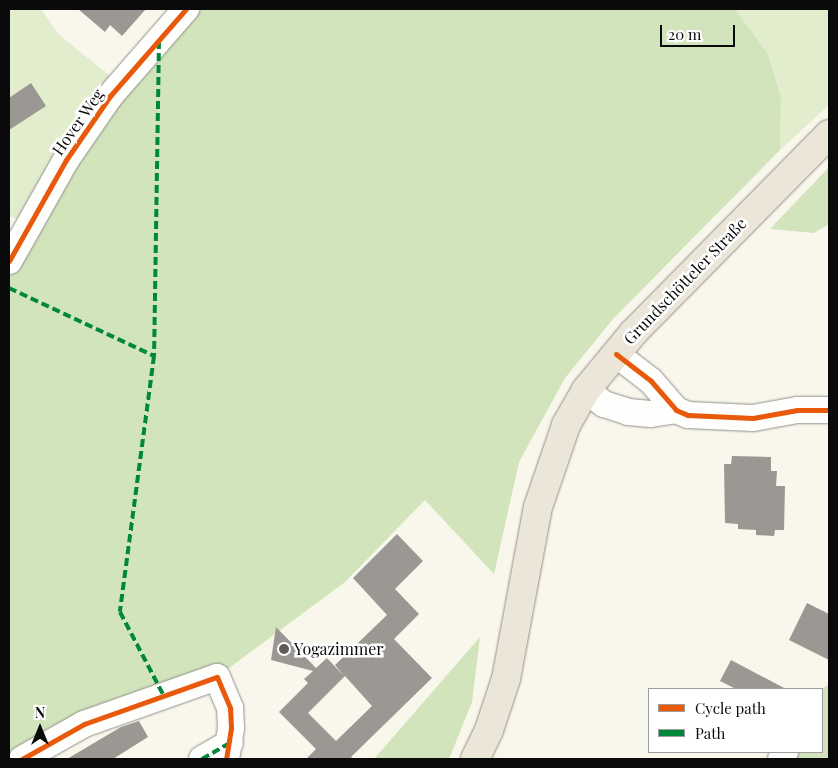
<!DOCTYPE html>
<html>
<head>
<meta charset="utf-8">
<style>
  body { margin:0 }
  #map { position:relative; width:838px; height:768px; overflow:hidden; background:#f9f6ec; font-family:"Playfair Display",serif }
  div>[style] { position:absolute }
  .green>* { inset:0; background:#e1edcd }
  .forest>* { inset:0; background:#d2e4bb }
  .building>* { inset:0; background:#9b9893 }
  .roads { filter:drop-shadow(0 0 1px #92908c) drop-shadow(0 0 1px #92908c) }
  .minor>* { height:26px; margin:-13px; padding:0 13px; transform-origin:13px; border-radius:13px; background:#fefefc }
  .primary>* { height:28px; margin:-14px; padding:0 14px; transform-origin:14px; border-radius:14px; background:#ebe6d7 }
  .quiet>* { height:4px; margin-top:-2px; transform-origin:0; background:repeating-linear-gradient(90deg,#00873e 0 8px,transparent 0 12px) }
  .cycleway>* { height:5px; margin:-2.5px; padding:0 2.5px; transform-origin:2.5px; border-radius:2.5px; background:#e8590c }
  .dots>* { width:14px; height:14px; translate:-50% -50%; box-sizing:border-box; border:2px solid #fff; border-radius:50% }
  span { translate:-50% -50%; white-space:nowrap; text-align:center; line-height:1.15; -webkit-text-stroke:5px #fff; paint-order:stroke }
  .street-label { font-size:16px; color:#0a0a0a }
  .poi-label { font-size:16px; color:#0a0a0a }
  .left { translate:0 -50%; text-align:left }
  .frame { position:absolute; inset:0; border:10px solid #0a0a0a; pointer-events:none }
  .legend { position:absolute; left:648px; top:688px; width:175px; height:65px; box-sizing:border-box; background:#fff; border:1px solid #9d9d9d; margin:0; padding:6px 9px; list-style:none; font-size:15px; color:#0a0a0a }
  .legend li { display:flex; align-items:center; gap:10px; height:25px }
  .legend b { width:25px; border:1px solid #9d9d9d }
  .north { position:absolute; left:15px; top:703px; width:50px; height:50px; -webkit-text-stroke:4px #fff; paint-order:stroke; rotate:0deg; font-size:14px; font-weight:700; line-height:20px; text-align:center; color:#0a0a0a }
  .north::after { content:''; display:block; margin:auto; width:18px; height:22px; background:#0a0a0a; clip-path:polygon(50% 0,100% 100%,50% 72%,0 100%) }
  .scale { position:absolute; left:660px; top:25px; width:75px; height:22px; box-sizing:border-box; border:2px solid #0a0a0a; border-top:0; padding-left:6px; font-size:15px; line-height:18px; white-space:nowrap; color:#0a0a0a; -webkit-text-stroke:4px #fff; paint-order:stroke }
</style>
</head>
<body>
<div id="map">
  <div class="green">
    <i style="clip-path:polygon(9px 9px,41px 9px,58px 34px,120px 84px,28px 224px,9px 216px)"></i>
    <i style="clip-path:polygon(735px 9px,829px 9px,829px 105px,780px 150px,781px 97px,768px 54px)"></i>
  </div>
  <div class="forest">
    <i style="clip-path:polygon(186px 9px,735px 9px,768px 54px,781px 97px,780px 150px,613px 319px,565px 378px,519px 462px,494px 574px,425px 500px,345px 582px,217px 677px,22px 759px,9px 759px,9px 261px)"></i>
    <i style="clip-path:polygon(829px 167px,829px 224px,814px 233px,770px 229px)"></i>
    <i style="clip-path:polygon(480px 637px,472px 702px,449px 759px,374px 759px)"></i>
    <i style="clip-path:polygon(829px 684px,829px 759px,781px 759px,785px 752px,822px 752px,822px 689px)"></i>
  </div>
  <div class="building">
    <i style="clip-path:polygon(78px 9px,146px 9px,122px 36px,110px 25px,105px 32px)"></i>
    <i style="clip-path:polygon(31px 83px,46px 106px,9px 130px,9px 98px)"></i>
    <i style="clip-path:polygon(732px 456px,771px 457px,771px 471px,777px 471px,776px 486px,785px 486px,784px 530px,775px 530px,774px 536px,756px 535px,756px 530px,738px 529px,738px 524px,725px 523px,724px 464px,731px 464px)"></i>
    <i style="clip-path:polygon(evenodd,397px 534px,423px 561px,395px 589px,419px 614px,394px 639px,432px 678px,351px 757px,354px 759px,306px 759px,316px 749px,279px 712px,308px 683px,304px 679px,313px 671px,271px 660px,276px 627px,316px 668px,327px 658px,344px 676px,335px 665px,387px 615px,353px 578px,397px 534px,345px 676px,372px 706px,336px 741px,308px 713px,345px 676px)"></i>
    <i style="clip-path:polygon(807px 603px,829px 614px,829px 660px,789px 640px)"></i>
    <i style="clip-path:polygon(731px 660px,786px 689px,736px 689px,720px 681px)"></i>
    <i style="clip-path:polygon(139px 721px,148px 737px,113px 759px,67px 759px,121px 727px)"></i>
  </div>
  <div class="roads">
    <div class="minor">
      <i style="left:9px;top:261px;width:116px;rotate:-60.6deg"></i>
      <i style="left:66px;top:160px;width:78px;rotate:-55.5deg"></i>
      <i style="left:110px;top:96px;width:116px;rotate:-48.9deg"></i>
      <i style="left:616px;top:354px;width:44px;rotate:37.6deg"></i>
      <i style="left:651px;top:381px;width:38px;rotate:49deg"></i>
      <i style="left:676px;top:410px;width:13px;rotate:23deg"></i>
      <i style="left:688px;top:415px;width:65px;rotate:2.6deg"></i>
      <i style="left:753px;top:418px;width:45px;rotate:-10.3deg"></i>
      <i style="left:797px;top:410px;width:32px"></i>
      <i style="left:586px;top:390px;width:23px;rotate:38deg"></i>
      <i style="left:604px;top:404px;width:25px;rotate:18deg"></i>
      <i style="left:628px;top:412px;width:23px;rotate:5deg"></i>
      <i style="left:651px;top:414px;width:25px;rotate:-9deg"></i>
      <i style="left:22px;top:759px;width:71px;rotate:-29.4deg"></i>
      <i style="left:84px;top:724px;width:141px;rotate:-19.5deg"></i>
      <i style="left:217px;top:677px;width:34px;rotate:67deg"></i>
      <i style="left:230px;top:708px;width:20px;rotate:87deg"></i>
      <i style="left:231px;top:728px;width:31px;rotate:99deg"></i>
      <i style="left:202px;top:759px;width:32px;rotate:-30deg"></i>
      <i style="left:781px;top:759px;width:8px;rotate:-60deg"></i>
    </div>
    <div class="primary">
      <i style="left:475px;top:759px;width:32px;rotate:-64deg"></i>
      <i style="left:489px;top:730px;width:54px;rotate:-71.6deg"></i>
      <i style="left:506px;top:679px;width:175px;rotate:-79.5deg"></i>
      <i style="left:538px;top:507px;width:87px;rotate:-71.1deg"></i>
      <i style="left:566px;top:425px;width:40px;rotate:-60.3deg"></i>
      <i style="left:586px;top:390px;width:75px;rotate:-50.4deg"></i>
      <i style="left:634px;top:332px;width:278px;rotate:-45.4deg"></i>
    </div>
  </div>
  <div class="quiet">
    <i style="left:159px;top:41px;width:315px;rotate:90.9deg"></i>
    <i style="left:154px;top:356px;width:258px;rotate:97.6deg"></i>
    <i style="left:120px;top:612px;width:97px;rotate:62.4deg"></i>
    <i style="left:9px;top:288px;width:160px;rotate:25.1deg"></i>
    <i style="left:202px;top:759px;width:32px;rotate:-30deg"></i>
  </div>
  <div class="cycleway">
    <i style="left:9px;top:261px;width:116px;rotate:-60.6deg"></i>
    <i style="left:66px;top:160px;width:78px;rotate:-55.5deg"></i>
    <i style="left:110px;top:96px;width:116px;rotate:-48.9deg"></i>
    <i style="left:616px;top:354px;width:44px;rotate:37.6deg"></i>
    <i style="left:651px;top:381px;width:38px;rotate:49deg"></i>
    <i style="left:676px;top:410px;width:13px;rotate:23deg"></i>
    <i style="left:688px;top:415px;width:65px;rotate:2.6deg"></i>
    <i style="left:753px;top:418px;width:45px;rotate:-10.3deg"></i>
    <i style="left:797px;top:410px;width:32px"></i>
    <i style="left:22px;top:759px;width:71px;rotate:-29.4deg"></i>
    <i style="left:84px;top:724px;width:141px;rotate:-19.5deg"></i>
    <i style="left:217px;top:677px;width:34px;rotate:67deg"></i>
    <i style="left:230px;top:708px;width:20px;rotate:87deg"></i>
    <i style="left:231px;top:728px;width:31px;rotate:99deg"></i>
  </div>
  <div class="dots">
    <i style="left:284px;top:649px;background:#5e5d59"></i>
  </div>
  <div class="street-label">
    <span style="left:78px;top:122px;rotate:-55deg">Hover Weg</span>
    <span style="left:685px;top:281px;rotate:-46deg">Grundschötteler Straße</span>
  </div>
  <div class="poi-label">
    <span class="left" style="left:294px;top:649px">Yogazimmer</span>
  </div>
  <div class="frame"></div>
  <ul class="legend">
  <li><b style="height:6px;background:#e8590c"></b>Cycle path</li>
  <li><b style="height:6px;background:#00873e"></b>Path</li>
  </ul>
  <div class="north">N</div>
  <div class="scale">20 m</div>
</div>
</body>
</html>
